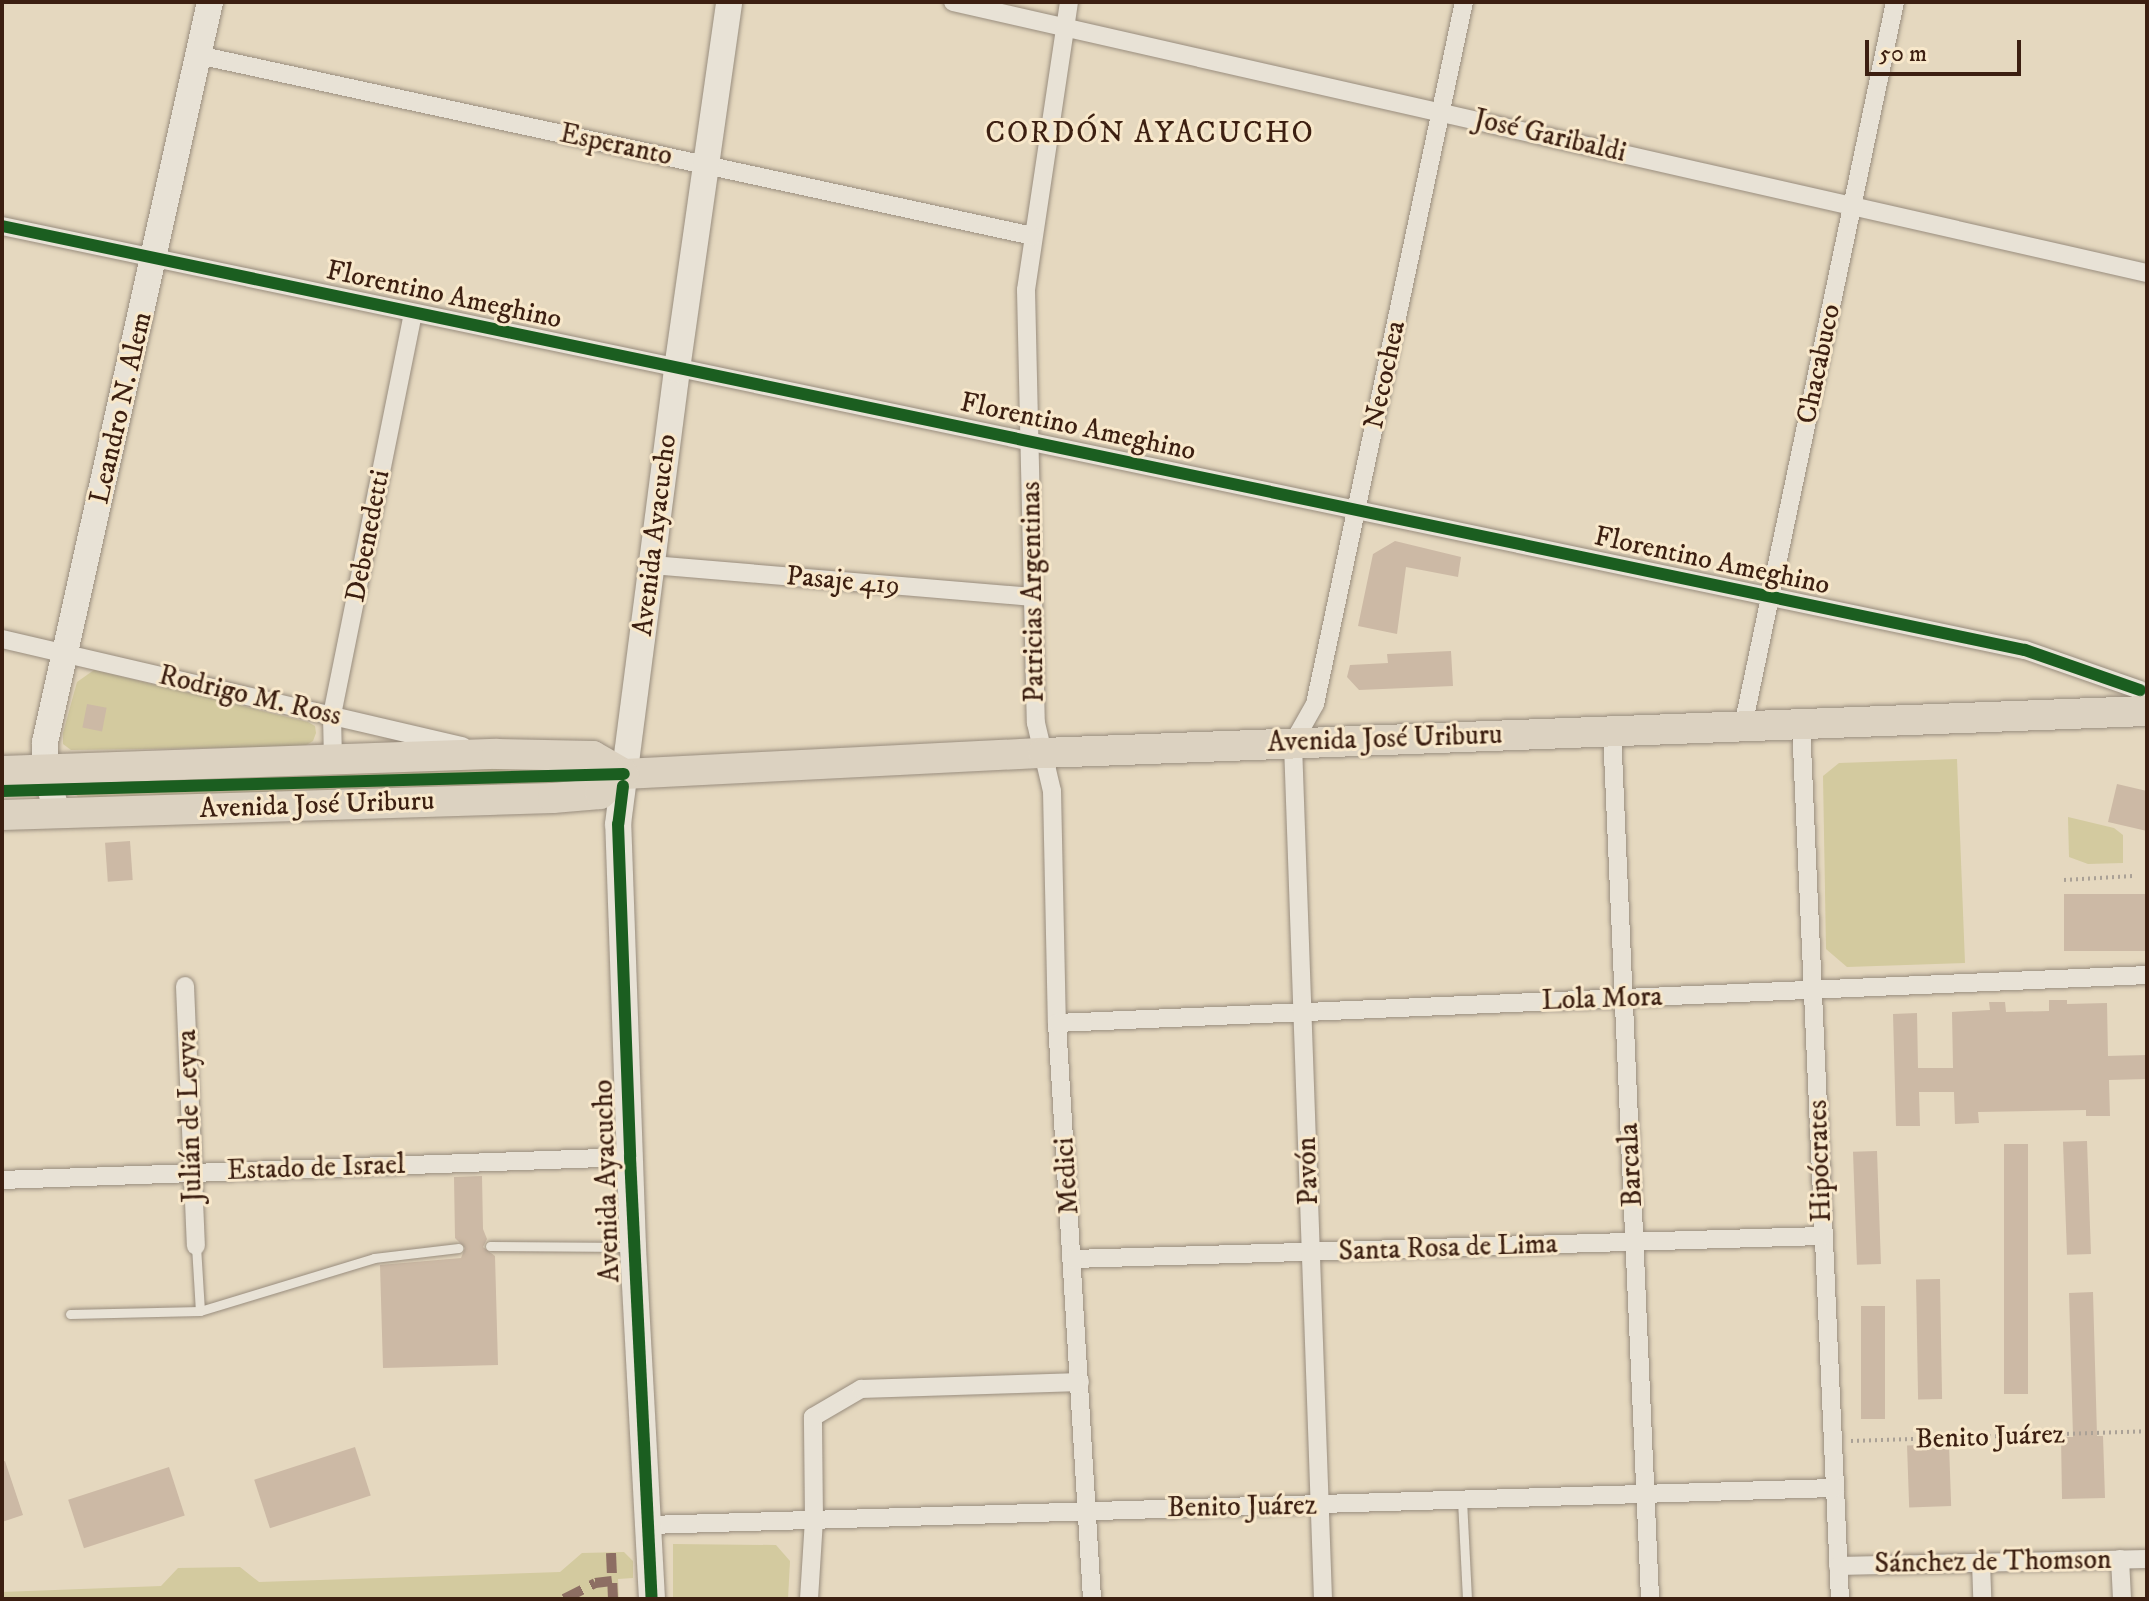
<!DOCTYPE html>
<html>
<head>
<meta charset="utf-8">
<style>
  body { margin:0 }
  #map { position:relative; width:2149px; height:1601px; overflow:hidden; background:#e5d8bf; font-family:"IM FELL DW Pica",serif }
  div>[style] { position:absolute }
  .green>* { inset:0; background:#d3ca9f }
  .building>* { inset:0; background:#ccb9a5; transform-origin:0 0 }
  .path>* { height:4px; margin-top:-2px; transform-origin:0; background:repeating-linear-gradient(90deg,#aaa196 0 2px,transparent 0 6px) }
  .roads { filter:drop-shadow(0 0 2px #998d7e) drop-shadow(0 0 2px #998d7e) }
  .service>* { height:9px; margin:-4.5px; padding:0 4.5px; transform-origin:4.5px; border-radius:4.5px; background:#e8e2d6 }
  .minor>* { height:18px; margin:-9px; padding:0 9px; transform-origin:9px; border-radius:9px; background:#e8e2d6 }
  .secondary>* { height:26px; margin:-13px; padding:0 13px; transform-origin:13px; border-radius:13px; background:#e8e2d6 }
  .primary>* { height:30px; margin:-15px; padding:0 15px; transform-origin:15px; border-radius:15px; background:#dcd2c1 }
  .quiet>* { height:10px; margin-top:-5px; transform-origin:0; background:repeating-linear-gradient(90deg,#8d6e63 0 20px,transparent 0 30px) }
  .cycleway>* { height:12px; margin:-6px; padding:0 6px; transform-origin:6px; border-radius:6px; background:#1b5e20 }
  span { translate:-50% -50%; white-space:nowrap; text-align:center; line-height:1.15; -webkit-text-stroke:6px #f8e8cb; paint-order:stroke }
  .street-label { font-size:28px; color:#3c1f11 }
  .neighbourhood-label { font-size:30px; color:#3c1f11; letter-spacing:2px }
  .frame { position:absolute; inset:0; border:4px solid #3c1f11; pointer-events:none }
  .scale { position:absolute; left:1865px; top:40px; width:156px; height:36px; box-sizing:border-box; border:4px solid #3c1f11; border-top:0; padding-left:10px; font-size:24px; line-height:28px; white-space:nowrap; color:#3c1f11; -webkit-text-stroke:6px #f8e8cb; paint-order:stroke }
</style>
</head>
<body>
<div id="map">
  <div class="green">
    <i style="clip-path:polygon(94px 670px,308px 722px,315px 726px,316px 733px,313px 741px,303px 747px,71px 750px,63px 744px,63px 733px,77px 682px)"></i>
    <i style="clip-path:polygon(1957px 759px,1965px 963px,1847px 967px,1826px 949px,1823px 776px,1839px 763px)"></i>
    <i style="clip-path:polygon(483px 764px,586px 768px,588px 773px,581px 781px,554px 783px,103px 797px,78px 797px,74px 792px,77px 782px)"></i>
    <i style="clip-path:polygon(2068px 817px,2114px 828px,2123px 835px,2123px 863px,2088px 864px,2069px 857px)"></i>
    <i style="clip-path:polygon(673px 1544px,776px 1545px,790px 1561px,788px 1599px,673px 1599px)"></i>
    <i style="clip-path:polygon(624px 1552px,633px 1561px,633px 1578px,618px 1579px,619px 1599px,2px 1599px,2px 1592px,161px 1586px,178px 1568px,240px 1567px,259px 1582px,560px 1572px,582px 1553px)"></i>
  </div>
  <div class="building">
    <i style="clip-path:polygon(1395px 541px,1461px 557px,1458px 577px,1406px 567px,1397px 634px,1358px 626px,1373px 554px)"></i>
    <i style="clip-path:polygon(1451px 651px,1453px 686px,1359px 690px,1347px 677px,1350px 665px,1388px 663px,1387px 654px)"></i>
    <i style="left:87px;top:704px;width:20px;height:24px;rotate:11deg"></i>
    <i style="clip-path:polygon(2117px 784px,2147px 791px,2147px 831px,2108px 822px)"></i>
    <i style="left:130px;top:841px;width:39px;height:25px;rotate:86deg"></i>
    <i style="left:2147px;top:894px;width:57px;height:83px;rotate:90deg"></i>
    <i style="clip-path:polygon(2049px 1000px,2067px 1000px,2067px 1004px,2107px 1003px,2108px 1056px,2147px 1055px,2147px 1079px,2109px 1080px,2110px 1116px,2086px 1116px,2086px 1110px,1978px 1112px,1979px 1123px,1955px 1124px,1954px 1092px,1919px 1092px,1920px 1126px,1896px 1126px,1893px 1014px,1917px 1013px,1918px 1068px,1953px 1068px,1952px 1012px,1990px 1010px,1989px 1002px,2005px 1002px,2006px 1012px,2049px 1011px)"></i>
    <i style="left:2087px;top:1141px;width:113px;height:24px;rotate:88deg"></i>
    <i style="left:2004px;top:1144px;width:24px;height:250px"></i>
    <i style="left:1877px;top:1151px;width:113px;height:24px;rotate:88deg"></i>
    <i style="clip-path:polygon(482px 1176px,483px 1229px,487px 1239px,483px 1247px,495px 1256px,498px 1365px,383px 1368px,380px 1265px,461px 1258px,465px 1248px,455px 1238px,454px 1177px)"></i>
    <i style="left:1940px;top:1279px;width:120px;height:24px;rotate:89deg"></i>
    <i style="clip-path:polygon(2093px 1292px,2097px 1436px,2103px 1436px,2105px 1498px,2062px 1499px,2061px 1437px,2073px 1437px,2069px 1293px)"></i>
    <i style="left:1861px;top:1306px;width:24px;height:113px"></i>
    <i style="left:1949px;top:1444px;width:62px;height:42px;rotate:88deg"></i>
    <i style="left:355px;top:1447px;width:51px;height:106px;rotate:72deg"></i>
    <i style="clip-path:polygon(5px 1461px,23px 1515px,2px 1522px,2px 1462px)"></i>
    <i style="left:169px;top:1467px;width:51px;height:106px;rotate:72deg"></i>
  </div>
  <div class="path">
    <i style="left:2064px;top:880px;width:69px;rotate:-3.3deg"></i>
    <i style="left:1851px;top:1441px;width:296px;rotate:-1.9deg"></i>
  </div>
  <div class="roads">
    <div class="service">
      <i style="left:196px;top:1246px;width:65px;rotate:86.5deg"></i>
      <i style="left:490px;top:1246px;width:140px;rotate:0.4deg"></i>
      <i style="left:70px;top:1314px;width:130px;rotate:-1.3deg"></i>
      <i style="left:200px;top:1311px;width:182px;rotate:-16.9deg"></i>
      <i style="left:374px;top:1258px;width:85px;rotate:-6.8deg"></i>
      <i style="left:1462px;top:1500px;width:99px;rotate:87.1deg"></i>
    </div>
    <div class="minor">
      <i style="left:953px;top:2px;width:1224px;rotate:12.79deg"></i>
      <i style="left:1069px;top:2px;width:291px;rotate:98.5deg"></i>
      <i style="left:1026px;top:290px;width:433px;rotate:88.7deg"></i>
      <i style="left:1036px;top:723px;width:70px;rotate:76.8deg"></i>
      <i style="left:1052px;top:791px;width:232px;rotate:88.8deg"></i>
      <i style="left:1057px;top:1023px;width:577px;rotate:86.52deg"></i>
      <i style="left:198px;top:55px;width:854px;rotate:12.23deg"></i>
      <i style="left:2px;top:226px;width:2067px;rotate:11.84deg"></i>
      <i style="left:2025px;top:650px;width:122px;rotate:19.2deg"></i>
      <i style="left:652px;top:565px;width:382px;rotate:4.8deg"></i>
      <i style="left:2px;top:639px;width:473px;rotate:13.1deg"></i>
      <i style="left:1801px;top:724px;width:876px;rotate:87.45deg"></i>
      <i style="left:1743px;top:726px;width:740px;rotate:-78.14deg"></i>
      <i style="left:1612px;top:731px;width:869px;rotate:87.49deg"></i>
      <i style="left:333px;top:760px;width:45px;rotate:-91.3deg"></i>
      <i style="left:332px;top:715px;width:410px;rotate:-78.6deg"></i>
      <i style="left:185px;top:986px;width:260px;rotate:87.6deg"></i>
      <i style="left:1057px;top:1023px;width:1091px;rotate:-2.52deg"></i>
      <i style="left:2px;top:1180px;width:628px;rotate:-2.1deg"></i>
      <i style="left:1073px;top:1259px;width:750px;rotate:-1.76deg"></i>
      <i style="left:649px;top:1525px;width:1187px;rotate:-1.79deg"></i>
      <i style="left:2120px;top:1559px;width:40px;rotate:87.1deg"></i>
      <i style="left:1981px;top:1562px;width:37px;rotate:88deg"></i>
      <i style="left:1838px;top:1566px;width:309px;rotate:-1.3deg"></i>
      <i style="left:809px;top:1599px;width:79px;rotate:-86.4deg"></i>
      <i style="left:814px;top:1520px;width:103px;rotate:-90.6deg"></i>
      <i style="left:813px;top:1417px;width:56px;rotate:-30.3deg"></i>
      <i style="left:861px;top:1389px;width:219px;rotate:-1.8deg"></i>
      <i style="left:1323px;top:1599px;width:857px;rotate:-92.01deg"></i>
      <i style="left:1293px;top:743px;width:45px;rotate:-60.6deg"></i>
      <i style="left:1315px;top:704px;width:718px;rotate:-78.02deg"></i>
    </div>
    <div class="secondary">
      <i style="left:57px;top:813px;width:46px;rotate:-105.3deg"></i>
      <i style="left:45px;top:769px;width:27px;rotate:-90deg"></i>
      <i style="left:45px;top:742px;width:758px;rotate:-77.43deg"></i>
      <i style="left:652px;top:1599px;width:353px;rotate:-93.1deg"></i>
      <i style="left:633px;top:1247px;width:423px;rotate:-92deg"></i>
      <i style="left:618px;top:824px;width:459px;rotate:-82.6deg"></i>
      <i style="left:677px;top:369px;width:371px;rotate:-81.9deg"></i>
    </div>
    <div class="primary">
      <i style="left:2px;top:771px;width:495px;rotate:-2deg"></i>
      <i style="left:497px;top:754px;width:96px;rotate:1.2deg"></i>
      <i style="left:593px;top:756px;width:36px;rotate:30deg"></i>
      <i style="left:624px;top:774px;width:420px;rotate:-2.9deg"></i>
      <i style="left:1043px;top:753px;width:1105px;rotate:-2.18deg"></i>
      <i style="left:2px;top:815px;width:551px;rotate:-1.77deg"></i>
      <i style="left:553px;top:798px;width:47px;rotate:-4.9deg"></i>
      <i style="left:600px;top:794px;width:31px;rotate:-40deg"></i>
    </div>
  </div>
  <div class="quiet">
    <i style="left:611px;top:1553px;width:46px;rotate:87.5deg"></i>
    <i style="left:564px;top:1599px;width:35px;rotate:-27deg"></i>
    <i style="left:595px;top:1583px;width:17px;rotate:-7deg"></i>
  </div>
  <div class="cycleway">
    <i style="left:2px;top:226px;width:2067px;rotate:11.84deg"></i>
    <i style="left:2025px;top:650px;width:122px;rotate:19.2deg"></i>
    <i style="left:623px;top:786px;width:38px;rotate:97deg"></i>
    <i style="left:618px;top:824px;width:333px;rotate:87.9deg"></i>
    <i style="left:630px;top:1157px;width:443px;rotate:87.2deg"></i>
    <i style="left:2px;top:791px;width:622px;rotate:-1.57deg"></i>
  </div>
  <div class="street-label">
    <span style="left:1550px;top:136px;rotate:13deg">José Garibaldi</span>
    <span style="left:616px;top:145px;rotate:12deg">Esperanto</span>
    <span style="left:444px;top:295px;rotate:12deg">Florentino Ameghino</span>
    <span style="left:1819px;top:364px;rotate:-78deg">Chacabuco</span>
    <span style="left:1385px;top:375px;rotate:-78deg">Necochea</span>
    <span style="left:121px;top:408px;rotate:-77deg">Leandro N. Alem</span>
    <span style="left:1078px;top:427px;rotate:12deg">Florentino Ameghino</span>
    <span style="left:655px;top:535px;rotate:-83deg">Avenida Ayacucho</span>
    <span style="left:368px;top:536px;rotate:-79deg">Debenedetti</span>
    <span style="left:1712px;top:561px;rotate:12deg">Florentino Ameghino</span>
    <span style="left:843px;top:581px;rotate:5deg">Pasaje 419</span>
    <span style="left:1033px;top:592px;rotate:-91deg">Patricias Argentinas</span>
    <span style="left:250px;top:696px;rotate:13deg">Rodrigo M. Ross</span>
    <span style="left:1385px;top:739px;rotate:-2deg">Avenida José Uriburu</span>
    <span style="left:317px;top:805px;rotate:-2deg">Avenida José Uriburu</span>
    <span style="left:1602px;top:999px;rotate:-2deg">Lola Mora</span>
    <span style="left:190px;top:1116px;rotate:-92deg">Julián de Leyva</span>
    <span style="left:1820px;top:1161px;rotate:-92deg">Hipócrates</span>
    <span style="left:1631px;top:1165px;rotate:-93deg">Barcala</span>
    <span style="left:316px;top:1168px;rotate:-2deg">Estado de Israel</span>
    <span style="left:1308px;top:1171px;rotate:-92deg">Pavón</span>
    <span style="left:1067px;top:1176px;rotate:-94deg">Medici</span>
    <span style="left:607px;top:1181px;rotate:-92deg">Avenida Ayacucho</span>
    <span style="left:1448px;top:1248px;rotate:-2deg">Santa Rosa de Lima</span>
    <span style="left:1990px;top:1437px;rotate:-2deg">Benito Juárez</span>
    <span style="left:1242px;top:1507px;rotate:-1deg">Benito Juárez</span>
    <span style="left:1993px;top:1562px;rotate:-1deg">Sánchez de Thomson</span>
  </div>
  <div class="neighbourhood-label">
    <span style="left:1150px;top:134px">CORDÓN AYACUCHO</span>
  </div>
  <div class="frame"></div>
  <div class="scale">50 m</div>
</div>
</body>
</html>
